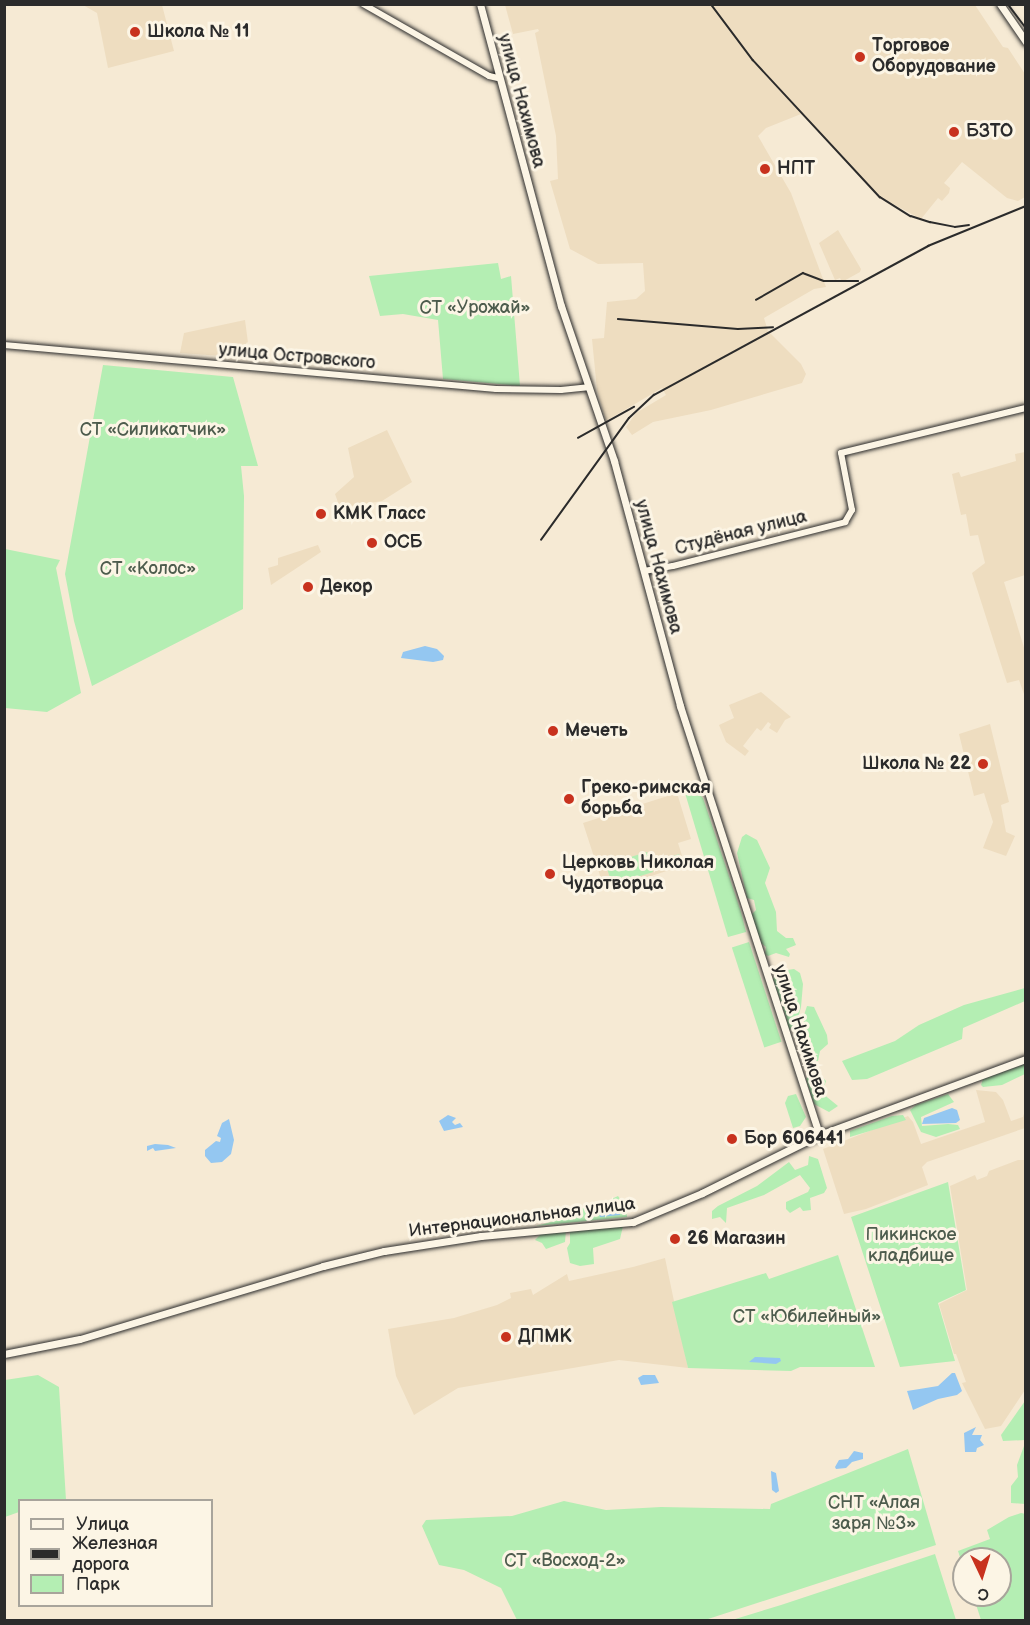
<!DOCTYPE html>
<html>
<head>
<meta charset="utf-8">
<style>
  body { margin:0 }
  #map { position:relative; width:1030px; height:1625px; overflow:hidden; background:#f6ead4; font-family:"Balsamiq Sans",sans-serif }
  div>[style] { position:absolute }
  .built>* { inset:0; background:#eeddc0 }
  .green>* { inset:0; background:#b4eeb3; transform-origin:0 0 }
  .water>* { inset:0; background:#94c7f1 }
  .roads { filter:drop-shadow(0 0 2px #2b2b2b) drop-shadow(0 0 2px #2b2b2b) }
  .tertiary>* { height:6px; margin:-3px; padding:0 3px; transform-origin:3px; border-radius:3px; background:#fcf5e5 }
  .secondary>* { height:7px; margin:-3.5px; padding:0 3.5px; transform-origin:3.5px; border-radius:3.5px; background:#fcf5e5 }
  .rail>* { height:1.5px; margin:-0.75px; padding:0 0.75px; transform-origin:0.75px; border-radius:0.75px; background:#2b2b2b }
  .dots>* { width:16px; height:16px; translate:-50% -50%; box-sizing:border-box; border:3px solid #fcf5e5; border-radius:50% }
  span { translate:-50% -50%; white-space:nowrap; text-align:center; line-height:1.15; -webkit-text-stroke:6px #fcf5e5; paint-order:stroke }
  .poi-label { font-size:18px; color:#2b2b2b; font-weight:700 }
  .left { translate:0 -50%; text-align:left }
  .right { translate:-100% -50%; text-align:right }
  .street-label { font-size:18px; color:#2b2b2b }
  .park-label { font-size:18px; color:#4d5c4d }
  .frame { position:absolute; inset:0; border:6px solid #2b2b2b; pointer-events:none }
  .legend { position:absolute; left:18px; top:1499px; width:195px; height:108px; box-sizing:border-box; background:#fcf5e5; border:2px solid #a8a49b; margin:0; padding:8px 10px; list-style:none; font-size:18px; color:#2b2b2b }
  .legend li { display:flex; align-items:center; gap:12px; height:30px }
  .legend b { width:30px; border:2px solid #a8a49b }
  .north { position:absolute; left:952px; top:1547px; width:60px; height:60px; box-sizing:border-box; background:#fcf5e5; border:2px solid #a8a49b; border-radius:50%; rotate:176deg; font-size:16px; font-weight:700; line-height:24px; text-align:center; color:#2b2b2b }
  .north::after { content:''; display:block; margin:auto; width:21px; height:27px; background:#c8321e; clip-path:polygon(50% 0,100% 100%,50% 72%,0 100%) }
</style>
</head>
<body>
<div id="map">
  <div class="built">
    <i style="clip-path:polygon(83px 5px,162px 5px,174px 51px,108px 68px,97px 13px)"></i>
    <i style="clip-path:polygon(505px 5px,975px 5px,1003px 47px,1008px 48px,1025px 74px,1025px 197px,1018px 201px,1007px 198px,962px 162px,944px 183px,950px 188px,949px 193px,942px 201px,938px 198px,921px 219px,880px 197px,801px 114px,766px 128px,758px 136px,791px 193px,826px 287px,814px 289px,764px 318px,768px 331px,801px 364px,806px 374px,802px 383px,711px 410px,653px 422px,632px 435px,626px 427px,636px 413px,666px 395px,662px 388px,606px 421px,597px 390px,592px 339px,604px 338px,607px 302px,636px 299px,645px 291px,643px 263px,598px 264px,570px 249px,550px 181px,558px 179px,556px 136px,535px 33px,539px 31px,538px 29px,513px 34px)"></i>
    <i style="clip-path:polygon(838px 230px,861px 269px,860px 272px,842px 282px,840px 278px,835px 280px,819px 243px)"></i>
    <i style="clip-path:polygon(245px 320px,250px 358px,180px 353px,184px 333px)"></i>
    <i style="clip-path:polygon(387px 430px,412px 482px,382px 501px,340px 508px,335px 494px,354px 477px,348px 448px)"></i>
    <i style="clip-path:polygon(1025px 452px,1025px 575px,1004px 582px,1025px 651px,1025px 697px,1019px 680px,1007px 683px,972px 573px,985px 563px,978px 535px,970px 536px,966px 514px,961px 515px,952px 474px,959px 472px,961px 477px,1016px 461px,1015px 454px)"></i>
    <i style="clip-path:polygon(318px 545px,321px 552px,271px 585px,268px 568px,278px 565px,278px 558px)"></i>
    <i style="clip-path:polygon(761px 692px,791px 717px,785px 720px,777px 733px,769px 728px,771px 724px,768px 722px,761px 731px,757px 728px,743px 746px,749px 751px,745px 756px,726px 742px,719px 725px,734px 718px,729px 705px)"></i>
    <i style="clip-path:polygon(990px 724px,1009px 802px,1001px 805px,1006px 832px,1015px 836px,1006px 856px,983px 848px,993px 822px,984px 793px,974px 796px,959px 734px)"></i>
    <i style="clip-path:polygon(677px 793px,691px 839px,678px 843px,685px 865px,605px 891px,583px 823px)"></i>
    <i style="clip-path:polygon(976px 1090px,996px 1092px,1003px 1100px,1011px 1121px,1023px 1117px,1025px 1110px,1025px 1128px,927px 1162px,922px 1167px,928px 1185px,866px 1209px,844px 1214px,823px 1149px,908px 1116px,913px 1122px,921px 1144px,985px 1122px)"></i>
    <i style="clip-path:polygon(1018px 1160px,1026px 1160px,1025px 1390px,1001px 1426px,985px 1429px,962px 1383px,966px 1382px,956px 1354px,954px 1354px,939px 1304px,967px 1290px,950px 1186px,975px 1175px,977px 1180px,987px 1176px,989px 1171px)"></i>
    <i style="clip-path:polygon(665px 1258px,688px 1368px,619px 1360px,458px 1388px,414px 1415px,396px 1376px,388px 1329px,454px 1318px,497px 1305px,511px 1298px,510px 1293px,531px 1289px,533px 1295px,567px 1274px,569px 1281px,633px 1267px)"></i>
  </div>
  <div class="green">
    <i style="clip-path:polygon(498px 263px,501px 279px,511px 276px,520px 386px,443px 379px,438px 320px,403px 314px,380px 316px,369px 276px)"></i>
    <i style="clip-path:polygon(103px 365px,233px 377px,258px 466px,241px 466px,244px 496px,243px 609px,92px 686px,74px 621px,65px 574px)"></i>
    <i style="clip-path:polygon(5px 549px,60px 560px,56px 568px,81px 693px,47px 712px,5px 708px)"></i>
    <i style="clip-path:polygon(693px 788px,703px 798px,741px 912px,746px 932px,728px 937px,685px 793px)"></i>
    <i style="clip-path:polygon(746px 834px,757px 840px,770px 868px,765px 883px,776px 912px,777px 931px,786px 938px,793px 938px,796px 945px,786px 949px,790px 954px,789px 957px,776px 953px,768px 956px,765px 954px,766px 947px,760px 942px,751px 915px,756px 910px,754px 900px,747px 898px,737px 853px,742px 837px)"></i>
    <i style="left:647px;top:852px;width:21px;height:43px;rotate:73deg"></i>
    <i style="clip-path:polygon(679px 854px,682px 864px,660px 869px,658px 861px)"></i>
    <i style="left:749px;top:942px;width:105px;height:18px;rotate:72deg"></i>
    <i style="clip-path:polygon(794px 969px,800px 973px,803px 984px,801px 1007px,798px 1018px,788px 1032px,786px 1017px,773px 980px,775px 975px,781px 971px)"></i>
    <i style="clip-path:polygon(1025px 988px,1025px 1001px,963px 1028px,962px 1039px,867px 1079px,852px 1080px,842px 1061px,895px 1041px,919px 1025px,964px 1005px)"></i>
    <i style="clip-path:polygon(807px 1006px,814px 1007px,827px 1035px,828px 1044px,820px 1051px,818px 1061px,814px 1061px,803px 1049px,804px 1015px)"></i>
    <i style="clip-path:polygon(1025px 1064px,1025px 1074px,1002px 1085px,983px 1087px,981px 1085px,983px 1079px)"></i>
    <i style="clip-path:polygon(814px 1068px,826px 1081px,822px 1093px,838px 1106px,829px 1112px,814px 1104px,806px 1079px)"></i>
    <i style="clip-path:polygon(796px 1094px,806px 1117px,800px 1126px,793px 1128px,785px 1103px,788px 1096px)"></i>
    <i style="clip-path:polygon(948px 1094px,954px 1102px,921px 1117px,922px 1126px,948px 1124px,958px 1125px,960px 1129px,936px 1137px,921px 1132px,910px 1110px,916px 1105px)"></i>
    <i style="clip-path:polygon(903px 1115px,906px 1120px,850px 1137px,850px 1131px,892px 1116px)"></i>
    <i style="clip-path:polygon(809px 1156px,818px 1159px,827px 1188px,824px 1193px,810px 1198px,811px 1210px,803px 1211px,800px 1207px,790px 1213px,786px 1209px,786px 1202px,808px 1192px,810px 1188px,800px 1175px,764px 1195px,727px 1208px,726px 1223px,720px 1217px,712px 1219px,712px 1211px,718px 1206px,757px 1186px,789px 1162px,795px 1170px,808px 1165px)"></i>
    <i style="clip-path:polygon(948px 1182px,966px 1290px,938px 1303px,955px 1361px,900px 1367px,851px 1217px)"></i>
    <i style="clip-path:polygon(618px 1196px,626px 1207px,627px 1217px,536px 1226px,581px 1214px,582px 1208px,601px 1204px)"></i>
    <i style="clip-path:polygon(623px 1226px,620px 1239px,593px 1248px,594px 1264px,580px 1266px,570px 1263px,567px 1248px,570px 1243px,570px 1229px)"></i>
    <i style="clip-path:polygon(566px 1230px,565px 1242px,546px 1249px,542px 1243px,535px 1240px,543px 1232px)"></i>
    <i style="clip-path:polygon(838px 1255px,875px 1367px,800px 1367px,791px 1371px,688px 1368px,672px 1302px,766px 1273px,769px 1279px)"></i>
    <i style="clip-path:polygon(38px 1375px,59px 1387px,66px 1500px,20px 1500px,19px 1512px,5px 1517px,5px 1380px)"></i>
    <i style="clip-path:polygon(1025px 1401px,1025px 1440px,1003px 1441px,1001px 1435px)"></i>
    <i style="clip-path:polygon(1024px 1446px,1025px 1504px,1011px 1503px,1011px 1486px,1018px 1477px,1017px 1465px)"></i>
    <i style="clip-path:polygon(908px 1449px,936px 1545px,705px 1620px,517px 1620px,501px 1588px,464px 1570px,439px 1565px,422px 1526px,426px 1520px,512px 1516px,564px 1501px,606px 1510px,661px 1507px,770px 1509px,771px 1504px)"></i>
    <i style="clip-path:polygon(1021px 1513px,1026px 1514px,1025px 1620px,981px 1620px,973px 1595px,1000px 1595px,1000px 1559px,964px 1559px,964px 1569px,958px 1551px,990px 1539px,987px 1530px,1009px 1517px)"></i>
    <i style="clip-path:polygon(935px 1554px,956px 1620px,732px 1620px,781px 1605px)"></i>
  </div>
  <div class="water">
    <i style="clip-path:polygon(425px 646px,437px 649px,444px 656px,443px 660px,433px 662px,401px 658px,403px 652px)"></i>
    <i style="clip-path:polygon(952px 1108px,957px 1110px,960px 1120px,956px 1123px,922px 1124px,924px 1118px)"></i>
    <i style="clip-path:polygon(448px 1115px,456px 1118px,452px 1122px,455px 1125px,460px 1123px,463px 1127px,444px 1131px,439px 1121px)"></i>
    <i style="clip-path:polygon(229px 1119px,234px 1140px,231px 1154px,222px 1162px,211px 1163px,205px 1156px,205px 1150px,216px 1141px,220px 1142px,221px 1138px,217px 1136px,222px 1123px)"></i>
    <i style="clip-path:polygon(155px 1144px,168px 1145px,176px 1148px,155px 1151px,153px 1148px,147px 1151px,147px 1146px)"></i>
    <i style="clip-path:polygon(614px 1202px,618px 1203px,620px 1215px,600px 1217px,598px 1210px)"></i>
    <i style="clip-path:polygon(755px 1357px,780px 1358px,781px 1361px,776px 1364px,749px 1362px)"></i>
    <i style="clip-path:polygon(952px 1373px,955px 1373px,962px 1391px,957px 1395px,938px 1399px,913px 1410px,907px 1391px,938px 1386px)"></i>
    <i style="clip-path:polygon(643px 1375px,655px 1375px,659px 1383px,641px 1385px,638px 1378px)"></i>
    <i style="clip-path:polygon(976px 1427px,972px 1435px,982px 1435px,980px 1440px,984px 1445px,977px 1448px,976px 1452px,965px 1452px,964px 1433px)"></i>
    <i style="clip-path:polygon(854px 1451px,863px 1453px,863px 1459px,852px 1462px,846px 1468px,836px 1469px,835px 1467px,839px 1460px,848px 1459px)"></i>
    <i style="clip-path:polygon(771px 1471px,776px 1473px,779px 1491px,776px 1493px,772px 1490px)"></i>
  </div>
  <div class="roads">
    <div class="tertiary">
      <i style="left:363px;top:4px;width:145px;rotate:29.7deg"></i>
      <i style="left:489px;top:76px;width:9px;rotate:13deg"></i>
      <i style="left:4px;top:345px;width:494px;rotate:5.1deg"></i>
      <i style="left:496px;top:389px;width:65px;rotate:0.9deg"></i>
      <i style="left:561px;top:390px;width:27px;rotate:-6deg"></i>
      <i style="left:644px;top:571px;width:29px;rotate:-10deg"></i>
      <i style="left:673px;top:566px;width:178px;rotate:-14.3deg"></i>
      <i style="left:845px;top:522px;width:14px;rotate:-60deg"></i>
      <i style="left:852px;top:510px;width:58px;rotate:-100.9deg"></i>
      <i style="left:841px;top:453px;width:190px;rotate:-13.7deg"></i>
    </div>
    <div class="secondary">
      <i style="left:480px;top:4px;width:313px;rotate:75deg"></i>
      <i style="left:561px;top:306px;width:164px;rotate:71.1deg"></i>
      <i style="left:614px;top:461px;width:254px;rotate:74.9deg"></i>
      <i style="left:680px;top:706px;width:451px;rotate:72deg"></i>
      <i style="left:1000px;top:4px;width:46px;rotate:55.6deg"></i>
      <i style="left:4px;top:1354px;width:77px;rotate:-11.2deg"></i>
      <i style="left:80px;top:1339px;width:254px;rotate:-16.7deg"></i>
      <i style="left:323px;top:1266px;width:63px;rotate:-13.8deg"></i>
      <i style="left:384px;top:1251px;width:98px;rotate:-8.8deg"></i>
      <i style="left:481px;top:1236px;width:153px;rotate:-5.3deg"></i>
      <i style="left:633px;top:1222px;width:75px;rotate:-22.8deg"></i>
      <i style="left:702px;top:1193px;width:131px;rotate:-26.4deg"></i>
      <i style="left:819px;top:1135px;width:221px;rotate:-20.2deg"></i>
    </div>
  </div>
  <div class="rail">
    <i style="left:711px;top:4px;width:70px;rotate:53.1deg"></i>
    <i style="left:753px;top:60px;width:187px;rotate:47.2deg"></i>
    <i style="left:880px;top:197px;width:36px;rotate:32deg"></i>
    <i style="left:911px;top:216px;width:20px;rotate:18deg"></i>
    <i style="left:930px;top:222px;width:25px;rotate:11deg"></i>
    <i style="left:955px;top:227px;width:14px;rotate:-8deg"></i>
    <i style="left:1008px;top:4px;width:30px;rotate:53deg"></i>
    <i style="left:756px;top:300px;width:54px;rotate:-29.9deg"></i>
    <i style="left:803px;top:273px;width:22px;rotate:21deg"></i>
    <i style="left:824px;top:281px;width:34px"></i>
    <i style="left:618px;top:319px;width:120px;rotate:4.8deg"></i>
    <i style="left:738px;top:329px;width:35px;rotate:-3deg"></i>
    <i style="left:578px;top:438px;width:64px;rotate:-29deg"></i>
    <i style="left:541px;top:540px;width:150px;rotate:-54.2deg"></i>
    <i style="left:629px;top:418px;width:34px;rotate:-43deg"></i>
    <i style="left:654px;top:395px;width:312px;rotate:-28.5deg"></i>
    <i style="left:928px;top:246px;width:106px;rotate:-22.2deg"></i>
  </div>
  <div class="dots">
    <i style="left:135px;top:32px;background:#c8321e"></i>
    <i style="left:860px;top:57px;background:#c8321e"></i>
    <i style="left:954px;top:132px;background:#c8321e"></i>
    <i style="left:765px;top:169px;background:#c8321e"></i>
    <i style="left:321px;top:514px;background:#c8321e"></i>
    <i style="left:372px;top:543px;background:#c8321e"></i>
    <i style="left:308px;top:587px;background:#c8321e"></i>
    <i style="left:553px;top:731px;background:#c8321e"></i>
    <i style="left:983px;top:764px;background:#c8321e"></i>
    <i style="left:569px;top:799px;background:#c8321e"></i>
    <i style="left:550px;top:874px;background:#c8321e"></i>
    <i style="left:732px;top:1139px;background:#c8321e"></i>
    <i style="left:675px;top:1239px;background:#c8321e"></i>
    <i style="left:506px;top:1337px;background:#c8321e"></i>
  </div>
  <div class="poi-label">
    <span class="left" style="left:147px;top:32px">Школа № 11</span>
    <span class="left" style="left:872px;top:57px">Торговое<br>Оборудование</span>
    <span class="left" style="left:966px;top:132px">БЗТО</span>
    <span class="left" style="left:777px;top:169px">НПТ</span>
    <span class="left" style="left:333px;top:514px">КМК Гласс</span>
    <span class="left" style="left:384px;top:543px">ОСБ</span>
    <span class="left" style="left:320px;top:587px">Декор</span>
    <span class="left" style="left:565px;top:731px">Мечеть</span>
    <span class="right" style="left:971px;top:764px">Школа № 22</span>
    <span class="left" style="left:581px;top:799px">Греко-римская<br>борьба</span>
    <span class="left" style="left:562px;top:874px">Церковь Николая<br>Чудотворца</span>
    <span class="left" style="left:744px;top:1139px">Бор 606441</span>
    <span class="left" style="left:687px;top:1239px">26 Магазин</span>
    <span class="left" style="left:518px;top:1337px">ДПМК</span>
  </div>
  <div class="street-label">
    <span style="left:521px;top:101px;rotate:75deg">улица Нахимова</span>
    <span style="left:297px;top:357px;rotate:5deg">улица Островского</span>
    <span style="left:741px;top:533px;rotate:-14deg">Студёная улица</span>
    <span style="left:658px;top:567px;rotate:75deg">улица Нахимова</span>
    <span style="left:800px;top:1031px;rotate:72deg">улица Нахимова</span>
    <span style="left:522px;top:1218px;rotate:-7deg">Интернациональная улица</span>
  </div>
  <div class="park-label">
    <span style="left:475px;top:308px">СТ «Урожай»</span>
    <span style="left:153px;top:430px">СТ «Силикатчик»</span>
    <span style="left:148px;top:569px">СТ «Колос»</span>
    <span style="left:911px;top:1246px">Пикинское<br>кладбище</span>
    <span style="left:807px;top:1317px">СТ «Юбилейный»</span>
    <span style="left:874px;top:1514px">СНТ «Алая<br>заря №3»</span>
    <span style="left:565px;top:1561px">СТ «Восход-2»</span>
  </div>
  <div class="frame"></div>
  <ul class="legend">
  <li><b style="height:8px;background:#fcf5e5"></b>Улица</li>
  <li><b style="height:8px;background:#2b2b2b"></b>Железная дорога</li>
  <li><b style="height:16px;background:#b4eeb3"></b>Парк</li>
  </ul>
  <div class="north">С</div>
</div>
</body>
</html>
